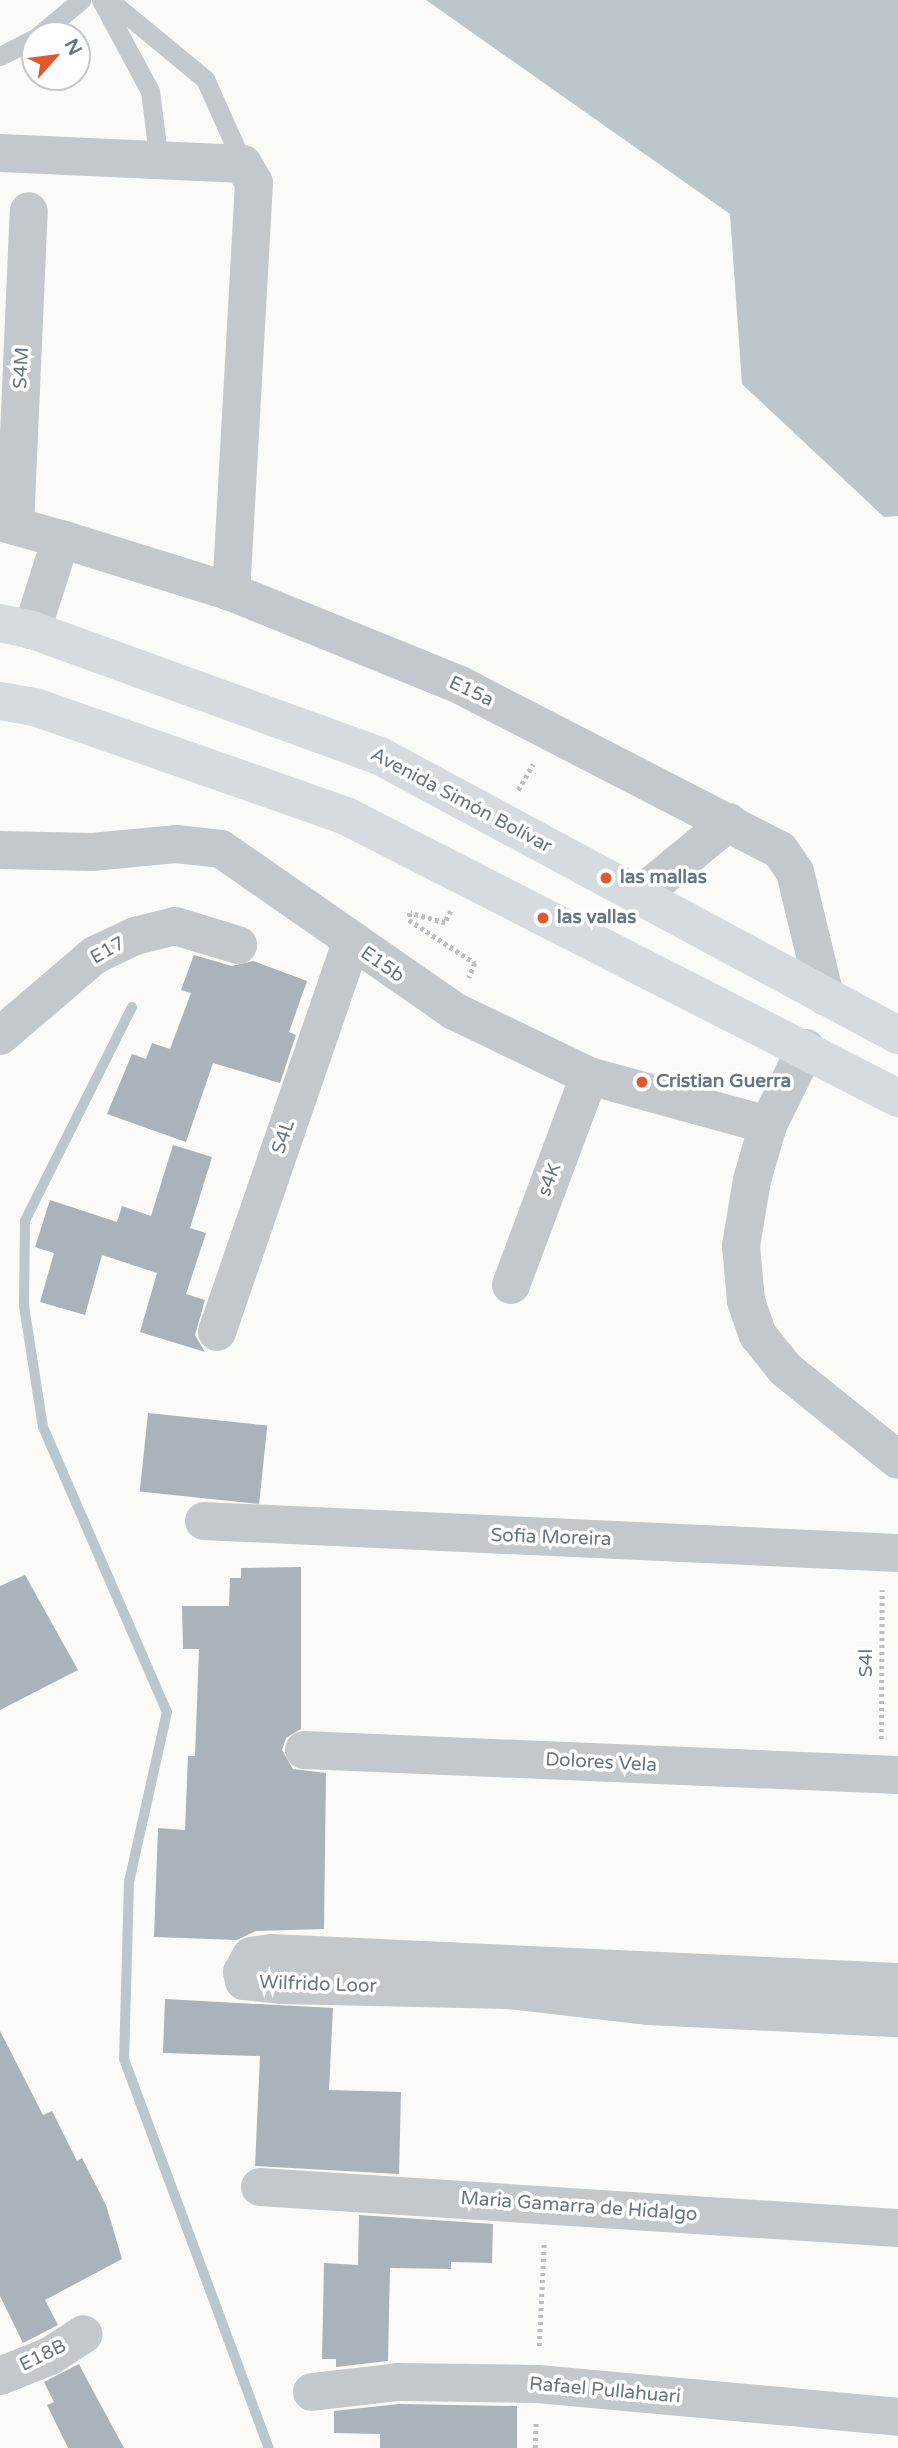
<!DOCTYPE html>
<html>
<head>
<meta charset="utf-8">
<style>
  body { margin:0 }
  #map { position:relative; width:898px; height:2448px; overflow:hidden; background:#fafaf8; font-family:"Varela Round",sans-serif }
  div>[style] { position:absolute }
  .water>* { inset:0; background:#bbc7cb }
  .stream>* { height:10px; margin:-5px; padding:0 5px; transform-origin:5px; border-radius:5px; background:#bbc7cb }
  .building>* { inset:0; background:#aab3b9; transform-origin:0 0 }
  .path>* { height:4.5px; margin-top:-2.25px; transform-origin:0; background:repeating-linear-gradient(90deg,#bbbfc2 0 3.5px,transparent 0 7px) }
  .service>* { height:19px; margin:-9.5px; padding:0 9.5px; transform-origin:9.5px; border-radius:9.5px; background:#c3c8cc }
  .minor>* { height:38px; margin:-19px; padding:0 19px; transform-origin:19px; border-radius:19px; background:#c3c8cc }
  .tertiary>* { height:38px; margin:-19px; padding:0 19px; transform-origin:19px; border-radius:19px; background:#c3c8cc }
  .trunk>* { height:38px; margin:-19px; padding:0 19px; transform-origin:19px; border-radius:19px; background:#d6dbdf }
  .dots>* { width:19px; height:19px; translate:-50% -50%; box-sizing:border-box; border:4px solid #fff; border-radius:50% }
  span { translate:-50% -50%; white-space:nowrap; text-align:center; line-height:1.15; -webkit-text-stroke:7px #fff; paint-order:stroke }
  .street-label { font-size:19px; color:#657683 }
  .poi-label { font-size:19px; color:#657683; font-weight:700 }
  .left { translate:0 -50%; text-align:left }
  .north { position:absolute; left:21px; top:21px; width:70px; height:70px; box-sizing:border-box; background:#fff; border:2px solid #c1c8cd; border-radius:50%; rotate:62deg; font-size:19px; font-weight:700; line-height:28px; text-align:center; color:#657683 }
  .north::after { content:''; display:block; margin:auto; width:24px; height:32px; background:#e4572e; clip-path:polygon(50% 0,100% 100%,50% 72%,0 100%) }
</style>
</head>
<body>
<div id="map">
  <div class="water">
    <i style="clip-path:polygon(426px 0,898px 0,898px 516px,884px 517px,742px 384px,730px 214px)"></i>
  </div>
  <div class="stream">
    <i style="left:132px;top:1007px;width:239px;rotate:116.6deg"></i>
    <i style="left:25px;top:1221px;width:85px;rotate:90.7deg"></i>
    <i style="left:24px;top:1306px;width:122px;rotate:81.1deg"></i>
    <i style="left:43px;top:1427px;width:311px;rotate:66.5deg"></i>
    <i style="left:167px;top:1712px;width:174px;rotate:102.6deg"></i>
    <i style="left:129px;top:1882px;width:177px;rotate:91.6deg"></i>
    <i style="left:124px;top:2059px;width:415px;rotate:69.6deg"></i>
  </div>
  <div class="building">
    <i style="clip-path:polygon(194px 955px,232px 966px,253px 961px,307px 981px,289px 1032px,296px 1035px,280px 1083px,213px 1063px,186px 1142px,107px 1114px,132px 1054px,146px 1059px,152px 1043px,170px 1049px,191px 993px,181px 990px)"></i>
    <i style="clip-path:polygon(173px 1145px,212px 1157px,190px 1228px,206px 1233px,186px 1294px,205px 1300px,195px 1335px,205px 1352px,140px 1332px,157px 1273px,102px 1255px,85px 1315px,40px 1302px,54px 1253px,35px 1247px,50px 1200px,117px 1222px,122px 1206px,151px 1216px)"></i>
    <i style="left:148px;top:1413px;width:120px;height:79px;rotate:6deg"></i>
    <i style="clip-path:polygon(301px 1567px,301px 1729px,286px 1738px,282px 1750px,293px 1769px,326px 1773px,324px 1929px,256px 1931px,237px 1940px,154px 1937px,158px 1828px,185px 1830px,188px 1756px,195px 1756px,199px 1649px,183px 1649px,182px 1606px,229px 1606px,230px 1578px,241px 1578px,241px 1568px)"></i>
    <i style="clip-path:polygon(25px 1575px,78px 1670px,0 1710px,0 1586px)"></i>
    <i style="clip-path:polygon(165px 1999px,333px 2008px,329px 2090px,401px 2092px,399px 2174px,255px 2166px,260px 2056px,163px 2053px)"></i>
    <i style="clip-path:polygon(0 2031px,43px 2115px,52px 2111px,77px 2161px,82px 2158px,106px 2205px,122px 2259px,45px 2300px,58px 2325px,23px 2343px,0 2296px)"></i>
    <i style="clip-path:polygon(359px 2215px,493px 2224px,492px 2263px,451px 2262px,451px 2269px,390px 2268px,388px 2361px,336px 2367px,336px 2359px,322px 2359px,324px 2263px,358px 2265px)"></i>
    <i style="clip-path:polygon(79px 2364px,84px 2374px,124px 2448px,68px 2448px,47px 2405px,54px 2402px,44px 2382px)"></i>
    <i style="clip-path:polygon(399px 2404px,517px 2406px,517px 2448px,380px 2448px,380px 2434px,334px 2433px,334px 2411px)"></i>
  </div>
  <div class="path">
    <i style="left:518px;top:790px;width:30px;rotate:-60deg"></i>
    <i style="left:451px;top:911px;width:13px;rotate:117deg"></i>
    <i style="left:445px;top:923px;width:36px;rotate:-164deg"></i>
    <i style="left:410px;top:913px;width:7px;rotate:98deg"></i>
    <i style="left:409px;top:920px;width:79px;rotate:33.1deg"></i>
    <i style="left:475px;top:963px;width:16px;rotate:112deg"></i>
    <i style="left:881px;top:1739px;width:149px;rotate:-89.6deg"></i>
    <i style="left:539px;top:2346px;width:103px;rotate:-87.2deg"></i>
    <i style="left:535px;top:2448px;width:27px;rotate:-88deg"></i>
  </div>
  <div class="service">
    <i style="left:101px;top:0;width:103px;rotate:61.7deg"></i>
    <i style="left:150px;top:91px;width:72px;rotate:82.8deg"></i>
    <i style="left:109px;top:0;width:124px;rotate:39.5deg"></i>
    <i style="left:205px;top:79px;width:93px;rotate:65.9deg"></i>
    <i style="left:39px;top:35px;width:55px;rotate:-39.8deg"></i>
    <i style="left:0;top:56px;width:39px;rotate:-27deg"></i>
  </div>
  <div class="minor">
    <i style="left:0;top:153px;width:243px;rotate:2.6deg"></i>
    <i style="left:243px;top:164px;width:22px;rotate:60deg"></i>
    <i style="left:254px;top:183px;width:410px;rotate:93.2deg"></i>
    <i style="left:15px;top:526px;width:315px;rotate:-87.5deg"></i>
    <i style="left:61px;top:539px;width:178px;rotate:17.3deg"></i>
    <i style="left:231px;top:592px;width:247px;rotate:22.1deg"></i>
    <i style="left:460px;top:685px;width:360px;rotate:27.3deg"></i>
    <i style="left:780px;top:850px;width:27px;rotate:56deg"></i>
    <i style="left:795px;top:872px;width:128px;rotate:76.4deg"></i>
    <i style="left:640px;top:895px;width:115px;rotate:-39.4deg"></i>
    <i style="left:0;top:1036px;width:125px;rotate:-40.5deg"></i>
    <i style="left:95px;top:955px;width:44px;rotate:-25.4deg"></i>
    <i style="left:135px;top:936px;width:41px;rotate:-14deg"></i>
    <i style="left:175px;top:926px;width:66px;rotate:16.8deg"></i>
    <i style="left:511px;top:1285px;width:223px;rotate:-69.5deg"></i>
    <i style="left:217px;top:1332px;width:411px;rotate:-71deg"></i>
    <i style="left:204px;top:1521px;width:695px;rotate:2.64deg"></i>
    <i style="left:304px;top:1750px;width:595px;rotate:2.41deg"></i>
    <i style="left:898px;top:1982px;width:627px;rotate:-177.35deg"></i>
    <i style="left:272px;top:1953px;width:21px;rotate:172deg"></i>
    <i style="left:251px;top:1956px;width:18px;rotate:119deg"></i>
    <i style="left:242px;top:1972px;width:9px;rotate:77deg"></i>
    <i style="left:244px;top:1981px;width:38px;rotate:6deg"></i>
    <i style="left:282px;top:1985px;width:226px;rotate:1.3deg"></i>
    <i style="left:508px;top:1990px;width:142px;rotate:6.5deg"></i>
    <i style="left:649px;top:2006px;width:249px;rotate:2.8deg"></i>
    <i style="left:260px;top:2187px;width:639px;rotate:3.68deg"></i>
    <i style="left:0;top:2376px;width:54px;rotate:-21.8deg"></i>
    <i style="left:50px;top:2356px;width:40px;rotate:-32.9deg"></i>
    <i style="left:312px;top:2392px;width:87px;rotate:-6.6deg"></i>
    <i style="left:398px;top:2382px;width:140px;rotate:0.8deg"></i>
    <i style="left:538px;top:2384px;width:362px;rotate:5.2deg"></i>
  </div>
  <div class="tertiary">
    <i style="left:0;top:522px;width:63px;rotate:15.6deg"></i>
    <i style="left:61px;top:539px;width:96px;rotate:107.7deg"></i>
    <i style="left:0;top:850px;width:92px;rotate:1.2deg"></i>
    <i style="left:92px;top:852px;width:84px;rotate:-5.4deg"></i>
    <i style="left:176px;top:844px;width:45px;rotate:6.3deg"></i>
    <i style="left:221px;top:849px;width:284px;rotate:34.8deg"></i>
    <i style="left:454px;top:1011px;width:150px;rotate:25.7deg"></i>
    <i style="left:589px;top:1076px;width:186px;rotate:15.3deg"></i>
    <i style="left:806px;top:1048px;width:86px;rotate:116.3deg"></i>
    <i style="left:768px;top:1125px;width:57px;rotate:106.2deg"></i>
    <i style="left:752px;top:1180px;width:67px;rotate:99.5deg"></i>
    <i style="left:741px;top:1246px;width:55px;rotate:84.8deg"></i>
    <i style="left:746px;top:1301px;width:36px;rotate:71deg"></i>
    <i style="left:758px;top:1335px;width:43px;rotate:51.5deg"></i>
    <i style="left:785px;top:1369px;width:145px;rotate:38.8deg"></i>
  </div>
  <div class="trunk">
    <i style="left:0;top:623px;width:33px;rotate:12deg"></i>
    <i style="left:32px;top:630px;width:368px;rotate:19.9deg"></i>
    <i style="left:378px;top:755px;width:591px;rotate:28.3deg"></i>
    <i style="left:0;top:701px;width:36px;rotate:10deg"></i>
    <i style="left:35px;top:707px;width:330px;rotate:19.3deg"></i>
    <i style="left:346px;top:816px;width:620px;rotate:27.06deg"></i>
  </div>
  <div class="dots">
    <i style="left:606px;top:878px;background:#e4572e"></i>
    <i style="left:543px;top:918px;background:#e4572e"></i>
    <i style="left:642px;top:1082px;background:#e4572e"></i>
  </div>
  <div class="street-label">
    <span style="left:22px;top:368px;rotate:-87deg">S4M</span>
    <span style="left:471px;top:692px;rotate:25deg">E15a</span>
    <span style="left:461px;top:801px;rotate:28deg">Avenida Simón Bolívar</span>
    <span style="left:108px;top:951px;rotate:-29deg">E17</span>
    <span style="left:382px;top:965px;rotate:35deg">E15b</span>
    <span style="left:284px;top:1137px;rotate:-71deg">S4L</span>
    <span style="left:550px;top:1180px;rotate:-69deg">s4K</span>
    <span style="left:551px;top:1538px;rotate:2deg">Sofia Moreira</span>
    <span style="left:867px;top:1663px;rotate:-90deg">S4l</span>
    <span style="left:601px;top:1763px;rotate:3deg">Dolores Vela</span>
    <span style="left:318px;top:1985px;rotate:2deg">Wilfrido Loor</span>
    <span style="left:579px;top:2207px;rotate:4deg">Maria Gamarra de Hidalgo</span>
    <span style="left:43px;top:2356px;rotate:-26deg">E18B</span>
    <span style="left:605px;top:2391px;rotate:5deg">Rafael Pullahuari</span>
  </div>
  <div class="poi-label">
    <span class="left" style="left:620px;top:878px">las mallas</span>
    <span class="left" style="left:557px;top:918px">las vallas</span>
    <span class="left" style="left:656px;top:1082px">Cristian Guerra</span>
  </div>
  <div class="north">N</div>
</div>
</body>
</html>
